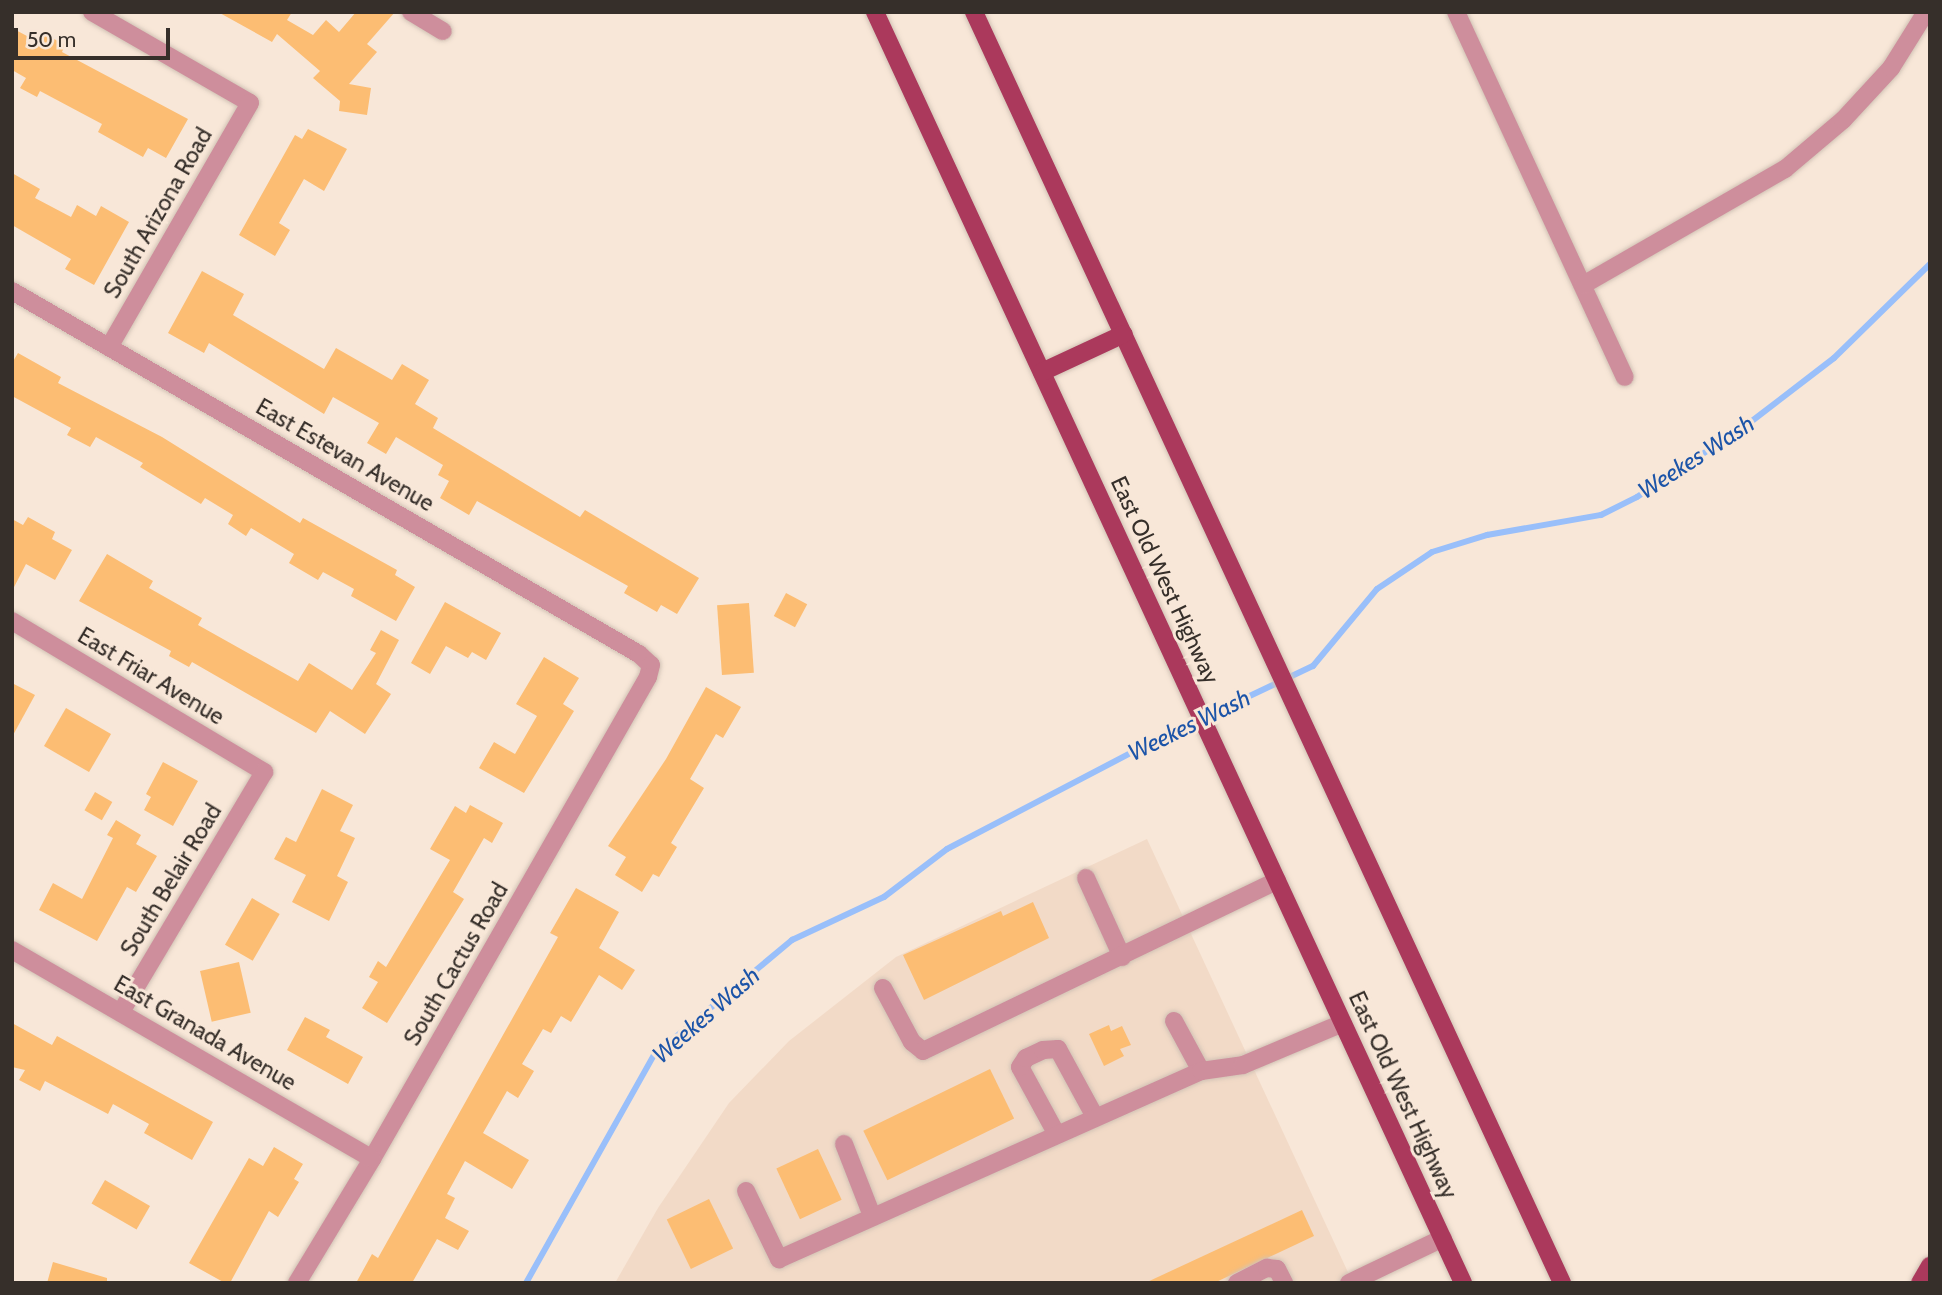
<!DOCTYPE html>
<html>
<head>
<meta charset="utf-8">
<style>
  body { margin:0 }
  #map { position:relative; width:1942px; height:1295px; overflow:hidden; background:#f8e7d8; font-family:Cabin,sans-serif }
  div>[style] { position:absolute }
  .built>* { inset:0; background:#f2dac7 }
  .stream>* { height:6px; margin:-3px; padding:0 3px; transform-origin:3px; border-radius:3px; background:#99bffa }
  .building>* { inset:0; background:#fcbd73; transform-origin:0 0 }
  .roads { filter:drop-shadow(0 0 2px #d1c2b5) drop-shadow(0 0 2px #d1c2b5) }
  .minor>* { height:18px; margin:-9px; padding:0 9px; transform-origin:9px; border-radius:9px; background:#ce8e9c }
  .major>* { height:18px; margin:-9px; padding:0 9px; transform-origin:9px; border-radius:9px; background:#ab395c }
  span { translate:-50% -50%; white-space:nowrap; text-align:center; line-height:1.15; -webkit-text-stroke:6px #f8e7d8; paint-order:stroke }
  .street-label { font-size:23px; color:#362f2a }
  .water-label { font-size:24px; color:#1c54a8; font-style:italic }
  .frame { position:absolute; inset:0; border:14px solid #362f2a; pointer-events:none }
  .scale { position:absolute; left:14px; top:28px; width:156px; height:32px; box-sizing:border-box; border:4px solid #362f2a; border-top:0; padding-left:9px; font-size:21px; line-height:24px; white-space:nowrap; color:#362f2a; -webkit-text-stroke:5px #f8e7d8; paint-order:stroke }
</style>
</head>
<body>
<div id="map">
  <div class="built">
    <i style="clip-path:polygon(1147px 839px,1353px 1283px,615px 1283px,658px 1208px,729px 1103px,789px 1041px,896px 957px)"></i>
  </div>
  <div class="stream">
    <i style="left:526px;top:1283px;width:261px;rotate:-60.7deg"></i>
    <i style="left:654px;top:1055px;width:180px;rotate:-39.8deg"></i>
    <i style="left:792px;top:940px;width:102px;rotate:-25.1deg"></i>
    <i style="left:884px;top:897px;width:79px;rotate:-37.3deg"></i>
    <i style="left:947px;top:849px;width:216px;rotate:-27.6deg"></i>
    <i style="left:1138px;top:749px;width:194px;rotate:-25.4deg"></i>
    <i style="left:1313px;top:666px;width:100px;rotate:-50.3deg"></i>
    <i style="left:1377px;top:589px;width:66px;rotate:-33.9deg"></i>
    <i style="left:1432px;top:552px;width:58px;rotate:-17.2deg"></i>
    <i style="left:1487px;top:535px;width:116px;rotate:-10deg"></i>
    <i style="left:1601px;top:515px;width:40px;rotate:-26.6deg"></i>
    <i style="left:1637px;top:497px;width:133px;rotate:-33.3deg"></i>
    <i style="left:1748px;top:424px;width:108px;rotate:-37.5deg"></i>
    <i style="left:1834px;top:358px;width:134px;rotate:-44.4deg"></i>
  </div>
  <div class="building">
    <i style="clip-path:polygon(218px 12px,292px 12px,287px 20px,313px 35px,326px 20px,339px 32px,356px 12px,395px 12px,367px 44px,377px 52px,349px 84px,371px 88px,367px 115px,339px 111px,340px 101px,313px 78px,320px 71px,277px 34px,272px 42px)"></i>
    <i style="clip-path:polygon(12px 28px,40px 43px,45px 34px,65px 45px,62px 52px,188px 119px,166px 158px,148px 148px,143px 157px,98px 132px,102px 124px,40px 91px,37px 97px,20px 88px,26px 78px,12px 70px)"></i>
    <i style="clip-path:polygon(308px 129px,347px 149px,324px 191px,304px 179px,279px 223px,290px 230px,275px 256px,239px 235px,295px 135px,302px 139px)"></i>
    <i style="clip-path:polygon(12px 173px,40px 189px,35px 198px,71px 217px,77px 205px,96px 216px,101px 206px,129px 222px,94px 285px,65px 269px,71px 259px,12px 225px)"></i>
    <i style="clip-path:polygon(202px 271px,244px 294px,233px 315px,324px 369px,336px 348px,392px 380px,402px 364px,429px 380px,415px 404px,438px 418px,433px 428px,580px 517px,585px 510px,699px 578px,677px 614px,661px 605px,657px 612px,624px 593px,628px 586px,477px 501px,469px 515px,440px 498px,449px 481px,438px 475px,443px 465px,396px 437px,386px 454px,367px 443px,379px 423px,333px 397px,324px 414px,209px 343px,204px 353px,168px 333px)"></i>
    <i style="clip-path:polygon(18px 353px,61px 377px,58px 383px,162px 437px,300px 523px,303px 518px,397px 570px,395px 575px,415px 587px,396px 621px,351px 596px,354px 589px,323px 572px,318px 580px,289px 563px,294px 554px,251px 528px,246px 536px,228px 524px,233px 515px,205px 498px,201px 504px,140px 467px,143px 463px,96px 437px,90px 447px,67px 435px,71px 428px,12px 396px,12px 363px)"></i>
    <i style="clip-path:polygon(28px 517px,55px 532px,52px 539px,72px 550px,55px 580px,26px 564px,12px 591px,12px 519px,23px 525px)"></i>
    <i style="clip-path:polygon(107px 554px,153px 581px,149px 588px,202px 618px,198px 625px,298px 681px,309px 663px,352px 690px,376px 653px,370px 650px,381px 630px,399px 640px,376px 684px,391px 694px,365px 734px,330px 711px,316px 733px,192px 662px,189px 667px,169px 656px,171px 651px,79px 601px)"></i>
    <i style="left:786px;top:593px;width:24px;height:26px;rotate:28deg"></i>
    <i style="clip-path:polygon(445px 602px,501px 633px,486px 660px,472px 652px,468px 658px,446px 646px,430px 674px,411px 663px)"></i>
    <i style="left:749px;top:603px;width:70px;height:32px;rotate:86deg"></i>
    <i style="clip-path:polygon(544px 657px,579px 678px,563px 704px,574px 711px,524px 793px,479px 768px,494px 742px,515px 754px,537px 716px,516px 704px)"></i>
    <i style="clip-path:polygon(12px 683px,35px 695px,12px 737px)"></i>
    <i style="clip-path:polygon(706px 687px,741px 707px,723px 738px,716px 734px,690px 779px,704px 788px,671px 843px,677px 847px,659px 877px,653px 874px,642px 892px,615px 875px,626px 857px,608px 846px,666px 759px)"></i>
    <i style="left:66px;top:708px;width:52px;height:44px;rotate:30deg"></i>
    <i style="clip-path:polygon(163px 762px,198px 781px,173px 826px,144px 810px,151px 797px,146px 794px)"></i>
    <i style="clip-path:polygon(322px 789px,353px 805px,340px 831px,355px 838px,337px 876px,348px 882px,329px 921px,292px 902px,306px 875px,274px 859px,286px 837px,296px 842px)"></i>
    <i style="left:95px;top:792px;width:20px;height:21px;rotate:30deg"></i>
    <i style="clip-path:polygon(470px 805px,503px 823px,492px 843px,484px 838px,453px 892px,464px 899px,387px 1023px,362px 1008px,378px 982px,369px 977px,378px 961px,386px 967px,450px 860px,430px 849px,455px 806px,466px 813px)"></i>
    <i style="clip-path:polygon(116px 820px,141px 835px,136px 844px,157px 856px,136px 892px,127px 887px,97px 941px,39px 910px,53px 883px,82px 899px,113px 838px,107px 835px)"></i>
    <i style="clip-path:polygon(576px 888px,619px 912px,599px 948px,635px 970px,622px 990px,599px 975px,571px 1022px,561px 1016px,551px 1033px,543px 1029px,522px 1064px,534px 1071px,518px 1098px,507px 1091px,483px 1133px,529px 1160px,512px 1189px,465px 1161px,447px 1194px,455px 1198px,445px 1218px,469px 1231px,458px 1250px,437px 1239px,412px 1283px,356px 1283px,372px 1254px,378px 1258px,558px 937px,550px 933px)"></i>
    <i style="left:252px;top:898px;width:32px;height:54px;rotate:30deg"></i>
    <i style="clip-path:polygon(1033px 902px,1049px 938px,924px 1000px,903px 955px,1001px 911px,1003px 916px)"></i>
    <i style="left:239px;top:962px;width:52px;height:40px;rotate:77deg"></i>
    <i style="clip-path:polygon(305px 1017px,330px 1030px,326px 1037px,363px 1057px,348px 1084px,287px 1050px)"></i>
    <i style="clip-path:polygon(12px 1023px,52px 1045px,57px 1036px,213px 1122px,192px 1160px,144px 1133px,149px 1124px,113px 1104px,108px 1114px,45px 1081px,40px 1091px,19px 1080px,25px 1070px,12px 1067px)"></i>
    <i style="clip-path:polygon(1109px 1025px,1111px 1031px,1122px 1026px,1131px 1045px,1120px 1049px,1124px 1056px,1104px 1066px,1089px 1034px)"></i>
    <i style="left:990px;top:1069px;width:55px;height:141px;rotate:64deg"></i>
    <i style="clip-path:polygon(274px 1147px,303px 1164px,294px 1179px,299px 1182px,278px 1217px,269px 1211px,230px 1283px,225px 1283px,189px 1263px,249px 1158px,263px 1166px)"></i>
    <i style="left:818px;top:1149px;width:56px;height:46px;rotate:65deg"></i>
    <i style="left:105px;top:1180px;width:52px;height:27px;rotate:30deg"></i>
    <i style="left:709px;top:1199px;width:55px;height:47px;rotate:64deg"></i>
    <i style="clip-path:polygon(1302px 1210px,1314px 1236px,1214px 1283px,1145px 1283px)"></i>
    <i style="clip-path:polygon(53px 1262px,107px 1278px,107px 1283px,47px 1283px)"></i>
  </div>
  <div class="roads">
    <div class="minor">
      <i style="left:92px;top:12px;width:182px;rotate:29.9deg"></i>
      <i style="left:250px;top:103px;width:282px;rotate:120deg"></i>
      <i style="left:411px;top:12px;width:37px;rotate:31deg"></i>
      <i style="left:1456px;top:12px;width:402px;rotate:65.2deg"></i>
      <i style="left:1583px;top:285px;width:233px;rotate:-29.9deg"></i>
      <i style="left:1785px;top:169px;width:76px;rotate:-40.2deg"></i>
      <i style="left:1843px;top:120px;width:71px;rotate:-47.3deg"></i>
      <i style="left:1891px;top:68px;width:66px;rotate:-58deg"></i>
      <i style="left:12px;top:291px;width:724px;rotate:30.07deg"></i>
      <i style="left:639px;top:654px;width:16px;rotate:43deg"></i>
      <i style="left:651px;top:665px;width:12px;rotate:104deg"></i>
      <i style="left:648px;top:677px;width:555px;rotate:119.8deg"></i>
      <i style="left:372px;top:1159px;width:145px;rotate:121.2deg"></i>
      <i style="left:12px;top:621px;width:294px;rotate:30.9deg"></i>
      <i style="left:264px;top:772px;width:279px;rotate:120.8deg"></i>
      <i style="left:1086px;top:878px;width:87px;rotate:65.5deg"></i>
      <i style="left:12px;top:950px;width:416px;rotate:30.1deg"></i>
      <i style="left:883px;top:988px;width:61px;rotate:61.8deg"></i>
      <i style="left:912px;top:1042px;width:14px;rotate:39deg"></i>
      <i style="left:923px;top:1051px;width:393px;rotate:-25.7deg"></i>
      <i style="left:1174px;top:1021px;width:57px;rotate:61.6deg"></i>
      <i style="left:1056px;top:1133px;width:75px;rotate:-118.6deg"></i>
      <i style="left:1020px;top:1067px;width:11px;rotate:-56deg"></i>
      <i style="left:1026px;top:1058px;width:19px;rotate:-25deg"></i>
      <i style="left:1043px;top:1050px;width:15px;rotate:-4deg"></i>
      <i style="left:1058px;top:1049px;width:77px;rotate:61.4deg"></i>
      <i style="left:844px;top:1144px;width:77px;rotate:68.7deg"></i>
      <i style="left:746px;top:1191px;width:76px;rotate:64.1deg"></i>
      <i style="left:779px;top:1259px;width:462px;rotate:-24deg"></i>
      <i style="left:1201px;top:1071px;width:42px;rotate:-8.1deg"></i>
      <i style="left:1243px;top:1065px;width:108px;rotate:-22.8deg"></i>
      <i style="left:1237px;top:1283px;width:34px;rotate:-27deg"></i>
      <i style="left:1267px;top:1268px;width:10px;rotate:6deg"></i>
      <i style="left:1277px;top:1269px;width:16px;rotate:63deg"></i>
      <i style="left:1349px;top:1283px;width:104px;rotate:-25.6deg"></i>
    </div>
    <div class="major">
      <i style="left:875px;top:12px;width:1400px;rotate:65.17deg"></i>
      <i style="left:974px;top:12px;width:1400px;rotate:65.17deg"></i>
      <i style="left:1042px;top:372px;width:90px;rotate:-24.9deg"></i>
      <i style="left:1920px;top:1283px;width:20px;rotate:-60deg"></i>
    </div>
  </div>
  <div class="street-label">
    <span style="left:158px;top:213px;rotate:-60deg">South Arizona Road</span>
    <span style="left:345px;top:455px;rotate:30deg">East Estevan Avenue</span>
    <span style="left:1165px;top:580px;rotate:65deg">East Old West Highway</span>
    <span style="left:151px;top:676px;rotate:31deg">East Friar Avenue</span>
    <span style="left:171px;top:880px;rotate:-59deg">South Belair Road</span>
    <span style="left:456px;top:964px;rotate:-60deg">South Cactus Road</span>
    <span style="left:205px;top:1033px;rotate:30deg">East Granada Avenue</span>
    <span style="left:1403px;top:1095px;rotate:65deg">East Old West Highway</span>
  </div>
  <div class="water-label">
    <span style="left:1696px;top:457px;rotate:-33deg">Weekes Wash</span>
    <span style="left:1189px;top:725px;rotate:-26deg">Weekes Wash</span>
    <span style="left:706px;top:1015px;rotate:-41deg">Weekes Wash</span>
  </div>
  <div class="frame"></div>
  <div class="scale">50 m</div>
</div>
</body>
</html>
